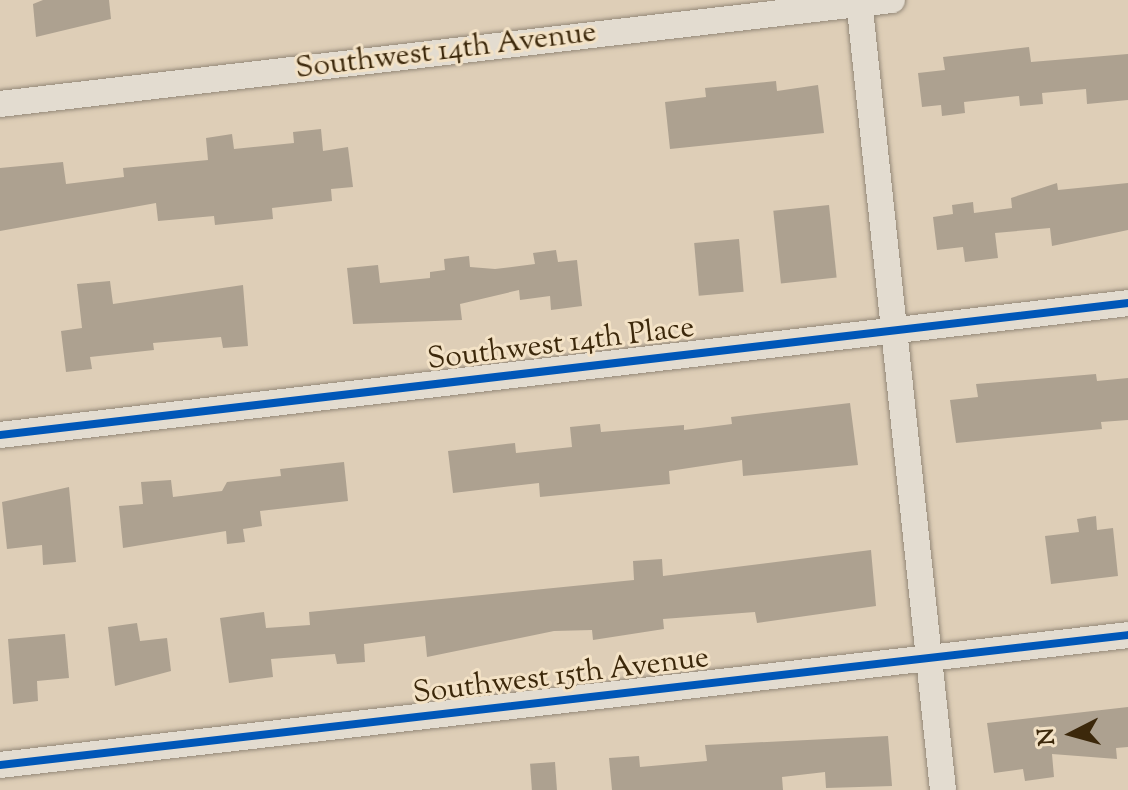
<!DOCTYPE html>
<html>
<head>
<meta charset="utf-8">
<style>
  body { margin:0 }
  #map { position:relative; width:1128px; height:790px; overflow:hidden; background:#deceb7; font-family:"Sorts Mill Goudy",serif }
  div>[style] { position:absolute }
  .building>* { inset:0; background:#ada190; transform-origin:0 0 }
  .roads { filter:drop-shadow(0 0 2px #938878) drop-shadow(0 0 2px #938878) }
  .street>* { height:26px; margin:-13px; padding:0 13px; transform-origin:13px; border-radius:13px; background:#e3dcd0 }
  .cycleway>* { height:8px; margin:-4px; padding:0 4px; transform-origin:4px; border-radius:4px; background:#0057b8 }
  span { translate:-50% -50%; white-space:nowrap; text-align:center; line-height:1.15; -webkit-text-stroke:6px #f3e2c6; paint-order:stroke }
  .street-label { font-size:30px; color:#3c280b }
  .north { position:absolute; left:1032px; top:694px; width:80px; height:80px; -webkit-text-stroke:6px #f3e2c6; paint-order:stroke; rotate:264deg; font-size:22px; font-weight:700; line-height:32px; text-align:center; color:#3c280b }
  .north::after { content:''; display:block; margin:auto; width:28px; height:36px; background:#3c280b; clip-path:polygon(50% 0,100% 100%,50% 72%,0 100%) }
</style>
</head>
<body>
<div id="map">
  <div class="building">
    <i style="clip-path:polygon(43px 0,109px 0,111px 19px,36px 37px,33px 4px)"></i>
    <i style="clip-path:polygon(1029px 47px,1031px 62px,1128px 54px,1128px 100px,1087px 104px,1086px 89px,1042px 93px,1043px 104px,1020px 106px,1019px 96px,964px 102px,965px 113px,942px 116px,941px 105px,922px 107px,918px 73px,945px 70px,943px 57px)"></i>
    <i style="clip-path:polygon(776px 81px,777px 91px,818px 85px,824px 133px,670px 149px,665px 102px,706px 97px,705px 88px)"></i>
    <i style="clip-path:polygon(321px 129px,323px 151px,348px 147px,353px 187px,331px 189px,332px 201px,272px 208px,273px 219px,215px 225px,214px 216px,158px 221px,156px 203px,0 231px,0 168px,63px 162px,66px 184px,124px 177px,123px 168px,208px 160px,206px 138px,232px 134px,234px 149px,294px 143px,293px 132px)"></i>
    <i style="clip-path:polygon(1057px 183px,1058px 190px,1128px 183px,1128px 230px,1052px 246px,1050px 228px,995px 233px,998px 258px,965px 262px,963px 247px,937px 250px,933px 217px,953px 214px,952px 205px,973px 202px,974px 213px,1012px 208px,1011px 198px)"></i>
    <i style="left:829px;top:205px;width:73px;height:56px;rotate:84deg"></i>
    <i style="left:739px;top:239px;width:53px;height:45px;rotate:85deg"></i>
    <i style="clip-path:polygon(556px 250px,558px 262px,577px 260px,582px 306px,551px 310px,550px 296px,520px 300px,519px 290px,460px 304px,462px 320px,353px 324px,347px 268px,378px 265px,380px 283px,430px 278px,430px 272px,445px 270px,444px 259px,469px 256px,470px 267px,495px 269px,535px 264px,533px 253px)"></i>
    <i style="clip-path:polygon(110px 281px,113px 304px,243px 285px,248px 346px,223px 348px,221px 337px,153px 343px,154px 350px,90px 357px,92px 369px,66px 372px,61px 331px,82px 328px,77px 284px)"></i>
    <i style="clip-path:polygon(1096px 374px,1097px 381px,1128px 378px,1128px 420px,1101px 422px,1102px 429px,956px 443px,950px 400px,978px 397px,976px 384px)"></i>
    <i style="clip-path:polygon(850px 403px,858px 465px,743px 476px,742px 460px,669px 471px,670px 484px,540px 497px,539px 483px,453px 493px,448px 451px,515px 443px,516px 453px,572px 447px,570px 427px,600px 424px,601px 432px,684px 425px,684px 430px,732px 424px,731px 417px)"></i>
    <i style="clip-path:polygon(344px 462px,348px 501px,260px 511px,262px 526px,243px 529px,245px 542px,227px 544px,226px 531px,123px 548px,119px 506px,143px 504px,141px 482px,171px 480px,173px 497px,222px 491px,227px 482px,281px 476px,280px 469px)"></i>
    <i style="clip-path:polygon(69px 487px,76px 562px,43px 565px,42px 545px,7px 549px,2px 502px)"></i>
    <i style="clip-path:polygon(1096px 516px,1097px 530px,1113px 528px,1118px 576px,1051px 584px,1045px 536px,1079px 532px,1077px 519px)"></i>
    <i style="clip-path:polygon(871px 550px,876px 606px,757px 623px,755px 612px,663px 619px,664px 629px,593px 640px,592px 630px,554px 631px,427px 657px,425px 636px,364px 644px,365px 662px,337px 664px,335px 654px,271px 659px,273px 677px,229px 683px,220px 618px,264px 612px,266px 628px,310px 625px,309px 612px,634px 580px,633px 561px,662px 559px,663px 576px)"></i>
    <i style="clip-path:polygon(137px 623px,140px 641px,167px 638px,171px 671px,115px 686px,108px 627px)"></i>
    <i style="clip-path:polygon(65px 634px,69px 678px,37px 681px,38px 701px,13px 704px,8px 639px)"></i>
    <i style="clip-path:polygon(1128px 707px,1128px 747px,1116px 748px,1117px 759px,1052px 754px,1054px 777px,1025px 781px,1023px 769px,994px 773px,987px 723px)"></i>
    <i style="clip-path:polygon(888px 736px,892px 786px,826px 788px,825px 772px,782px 777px,783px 790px,612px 790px,609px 758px,639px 756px,640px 767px,707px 761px,705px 745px)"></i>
    <i style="left:555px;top:762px;width:28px;height:25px;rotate:86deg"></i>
  </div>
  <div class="roads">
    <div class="street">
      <i style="left:859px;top:0;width:794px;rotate:83.93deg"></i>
      <i style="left:0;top:104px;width:898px;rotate:-6.65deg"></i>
      <i style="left:0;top:435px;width:1136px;rotate:-6.67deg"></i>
      <i style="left:0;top:765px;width:1135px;rotate:-6.57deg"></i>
    </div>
  </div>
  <div class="cycleway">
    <i style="left:0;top:435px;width:1136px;rotate:-6.67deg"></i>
    <i style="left:0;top:765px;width:1135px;rotate:-6.57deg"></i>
  </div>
  <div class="street-label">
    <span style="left:446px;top:52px;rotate:-7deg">Southwest 14th Avenue</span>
    <span style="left:561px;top:345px;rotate:-7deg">Southwest 14th Place</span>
    <span style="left:561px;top:677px;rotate:-7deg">Southwest 15th Avenue</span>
  </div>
  <div class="north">N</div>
</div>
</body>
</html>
